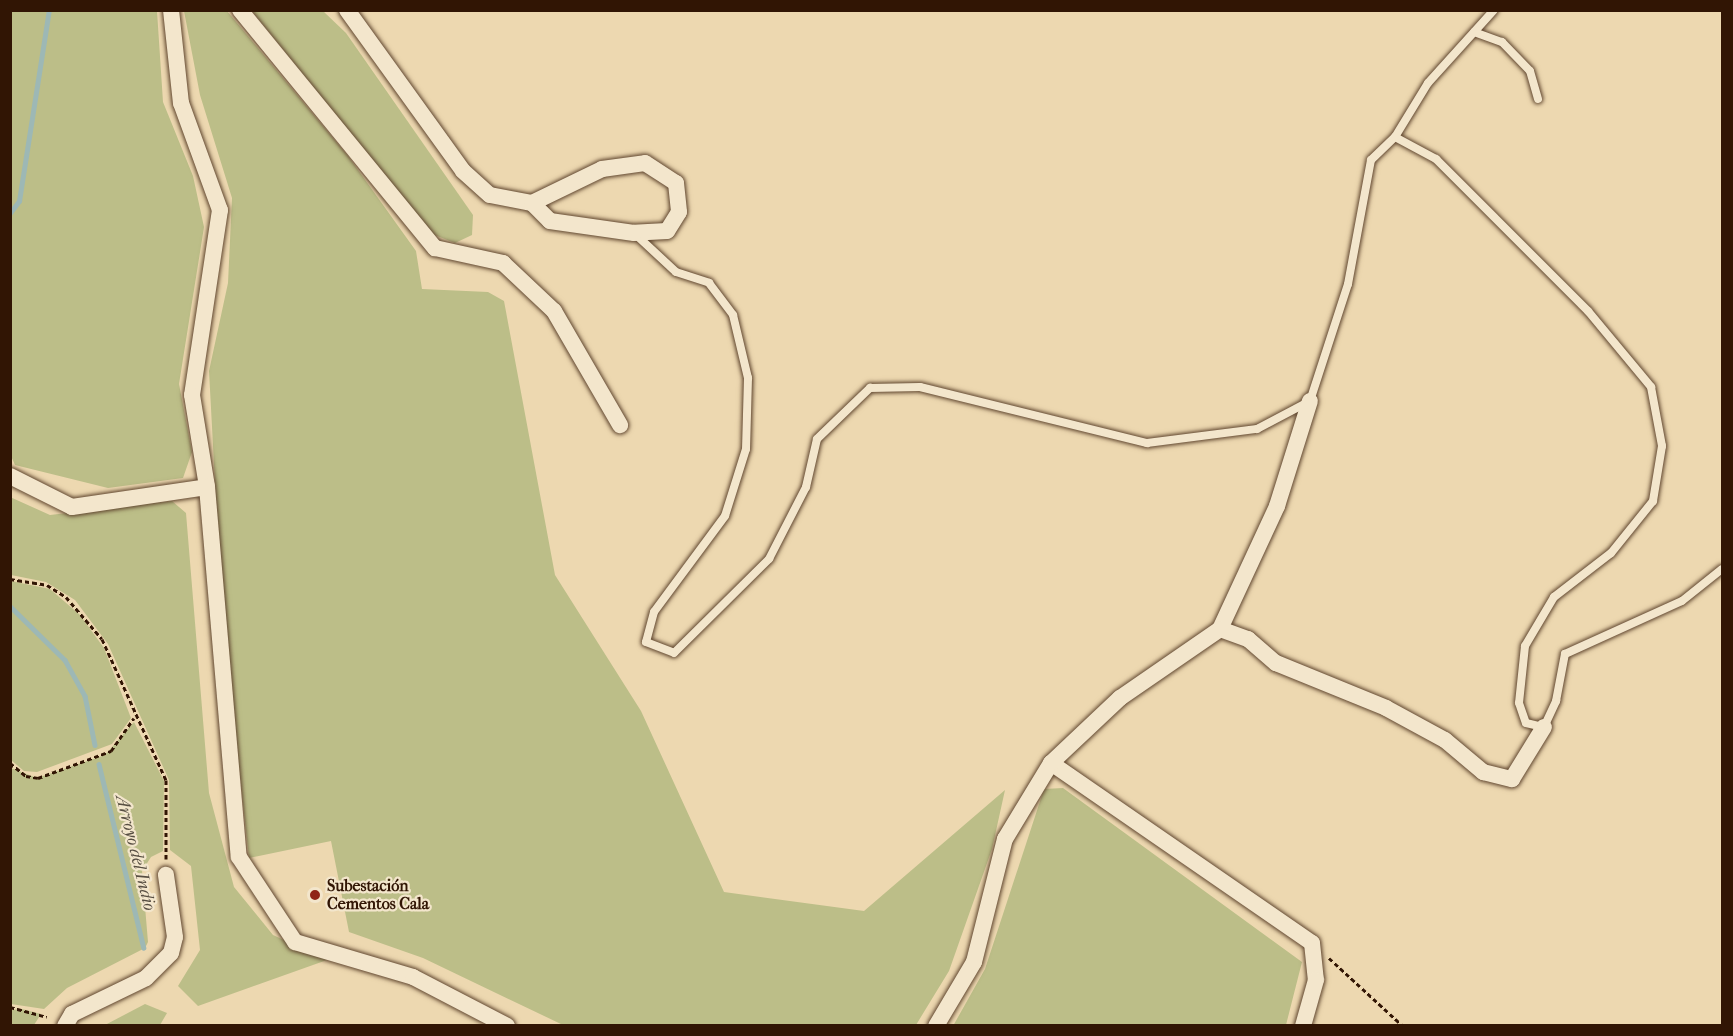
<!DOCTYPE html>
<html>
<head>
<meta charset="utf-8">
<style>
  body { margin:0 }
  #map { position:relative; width:1733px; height:1036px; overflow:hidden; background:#edd8b0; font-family:"IM FELL French Canon",serif }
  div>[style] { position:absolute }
  .green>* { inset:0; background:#bcbe88 }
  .stream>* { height:4.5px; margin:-2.25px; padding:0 2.25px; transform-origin:2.25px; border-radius:2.25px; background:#9db8b5 }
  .path>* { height:3px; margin-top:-1.5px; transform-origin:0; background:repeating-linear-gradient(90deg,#311504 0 4.5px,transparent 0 7.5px) }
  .roads { filter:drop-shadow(0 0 2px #60462f) drop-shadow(0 0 2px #60462f) }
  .service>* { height:8px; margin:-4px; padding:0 4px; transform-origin:4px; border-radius:4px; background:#f3e6cc }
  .minor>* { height:16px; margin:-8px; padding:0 8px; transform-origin:8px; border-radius:8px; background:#f3e6cc }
  .dots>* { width:16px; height:16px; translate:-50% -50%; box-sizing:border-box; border:3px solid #f3e6cc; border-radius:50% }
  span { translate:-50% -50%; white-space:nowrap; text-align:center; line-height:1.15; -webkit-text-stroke:4.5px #f3e6cc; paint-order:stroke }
  .poi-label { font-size:16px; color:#311504; font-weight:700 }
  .left { translate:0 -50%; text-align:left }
  .water-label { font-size:18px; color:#574e42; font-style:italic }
  .frame { position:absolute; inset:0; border:12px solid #311504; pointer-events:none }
</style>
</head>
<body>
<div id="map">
  <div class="green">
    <i style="clip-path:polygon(11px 10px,157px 11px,163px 102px,193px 176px,204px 227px,179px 384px,192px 452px,183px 478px,108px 488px,15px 465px,11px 456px)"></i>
    <i style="clip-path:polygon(184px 11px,227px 11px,348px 156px,416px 251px,422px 289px,488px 292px,504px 301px,555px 575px,641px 711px,724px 892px,864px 911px,1005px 790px,992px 849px,949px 971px,916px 1025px,563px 1025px,423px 958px,349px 932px,331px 841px,249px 858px,222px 613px,209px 371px,228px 283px,232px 198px,200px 95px)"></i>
    <i style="clip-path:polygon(252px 11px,323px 11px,346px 33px,473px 215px,472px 235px,455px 243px,432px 234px)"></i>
    <i style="clip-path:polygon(10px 497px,50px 515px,172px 501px,186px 513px,209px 793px,234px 887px,273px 935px,327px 960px,198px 1006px,178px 986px,200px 950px,191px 866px,170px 850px,169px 780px,108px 644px,75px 600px,46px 582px,11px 575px)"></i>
    <i style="clip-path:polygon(11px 581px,50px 589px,80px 615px,104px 648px,131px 718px,112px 744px,37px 772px,24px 771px,11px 760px)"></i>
    <i style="clip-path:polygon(134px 722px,164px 781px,163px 851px,151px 857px,142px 871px,148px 942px,145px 948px,67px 988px,44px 1009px,11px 1004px,11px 768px,37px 778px,105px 755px)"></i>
    <i style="clip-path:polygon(1063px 788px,1302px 962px,1286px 1025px,953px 1026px,985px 969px,1044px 789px)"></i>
    <i style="clip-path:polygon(145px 1004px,167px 1013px,160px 1025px,105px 1025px)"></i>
    <i style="clip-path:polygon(22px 1009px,41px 1014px,34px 1025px,11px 1025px,11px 1010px)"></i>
  </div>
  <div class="stream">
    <i style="left:10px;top:213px;width:15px;rotate:-53deg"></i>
    <i style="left:19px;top:201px;width:193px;rotate:-81.1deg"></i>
    <i style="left:10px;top:606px;width:77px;rotate:44.5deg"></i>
    <i style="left:65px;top:660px;width:41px;rotate:60.9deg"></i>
    <i style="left:85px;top:696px;width:50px;rotate:78.5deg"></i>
    <i style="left:99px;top:764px;width:189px;rotate:76.3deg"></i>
  </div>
  <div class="path">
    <i style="left:10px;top:579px;width:37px;rotate:9deg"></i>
    <i style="left:47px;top:585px;width:22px;rotate:32deg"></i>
    <i style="left:66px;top:597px;width:55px;rotate:49.4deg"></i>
    <i style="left:102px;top:639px;width:155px;rotate:65.6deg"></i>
    <i style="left:166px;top:780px;width:79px;rotate:90deg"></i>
    <i style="left:10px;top:763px;width:21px;rotate:39deg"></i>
    <i style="left:26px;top:776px;width:12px;rotate:9deg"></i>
    <i style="left:38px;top:778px;width:78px;rotate:-20.3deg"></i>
    <i style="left:111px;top:751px;width:40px;rotate:-55.1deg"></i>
    <i style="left:1329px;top:958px;width:100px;rotate:42.6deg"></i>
    <i style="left:10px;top:1007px;width:38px;rotate:15deg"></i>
  </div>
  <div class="roads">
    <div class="service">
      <i style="left:1474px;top:32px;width:30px;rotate:20deg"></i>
      <i style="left:1502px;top:42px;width:40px;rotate:46deg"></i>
      <i style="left:1530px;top:71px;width:29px;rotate:74deg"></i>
      <i style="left:1395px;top:137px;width:63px;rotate:-58.6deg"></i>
      <i style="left:1428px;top:83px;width:98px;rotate:-47.9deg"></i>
      <i style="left:634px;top:233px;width:57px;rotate:42.9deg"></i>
      <i style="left:676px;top:272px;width:35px;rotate:18deg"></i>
      <i style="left:709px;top:283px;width:40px;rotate:53deg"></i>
      <i style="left:733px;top:315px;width:65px;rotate:76.6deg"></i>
      <i style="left:748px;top:378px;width:71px;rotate:91.6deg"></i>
      <i style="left:746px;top:449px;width:70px;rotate:107.4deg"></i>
      <i style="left:725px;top:516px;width:119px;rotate:126.5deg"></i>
      <i style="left:654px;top:612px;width:31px;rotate:105deg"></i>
      <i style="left:646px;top:642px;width:30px;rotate:21deg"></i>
      <i style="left:674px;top:653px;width:134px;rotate:-44.7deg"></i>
      <i style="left:769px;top:559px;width:81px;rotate:-62.8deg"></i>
      <i style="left:806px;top:487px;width:49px;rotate:-77.1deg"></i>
      <i style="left:817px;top:439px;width:74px;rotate:-43.9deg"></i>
      <i style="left:870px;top:388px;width:50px;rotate:-1.1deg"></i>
      <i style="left:920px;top:387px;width:234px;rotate:13.9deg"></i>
      <i style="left:1147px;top:443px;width:111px;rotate:-7.3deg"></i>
      <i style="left:1257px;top:429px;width:60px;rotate:-27.8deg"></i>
      <i style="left:1310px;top:401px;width:123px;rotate:-72deg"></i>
      <i style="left:1348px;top:284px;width:126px;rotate:-79.5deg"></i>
      <i style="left:1371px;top:160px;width:33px;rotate:-44deg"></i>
      <i style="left:1395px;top:137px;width:47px;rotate:28.2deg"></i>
      <i style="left:1436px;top:159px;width:215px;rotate:45deg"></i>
      <i style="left:1588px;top:311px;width:99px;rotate:50.3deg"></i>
      <i style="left:1651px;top:387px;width:60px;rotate:79.4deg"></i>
      <i style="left:1662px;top:446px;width:56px;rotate:99.3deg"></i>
      <i style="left:1653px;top:501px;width:67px;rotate:128.9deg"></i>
      <i style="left:1611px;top:553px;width:72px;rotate:142.3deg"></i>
      <i style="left:1554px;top:597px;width:57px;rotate:120.6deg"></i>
      <i style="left:1525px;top:646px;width:57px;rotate:96deg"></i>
      <i style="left:1519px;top:703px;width:21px;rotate:71deg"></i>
      <i style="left:1526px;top:723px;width:18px;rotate:13deg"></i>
      <i style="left:1544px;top:727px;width:29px;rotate:-65deg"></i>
      <i style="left:1556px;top:701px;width:48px;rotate:-79.2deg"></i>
      <i style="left:1565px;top:654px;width:128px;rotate:-24.4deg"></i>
      <i style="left:1682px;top:601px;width:51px;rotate:-38.7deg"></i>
    </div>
    <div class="minor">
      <i style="left:171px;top:10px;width:94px;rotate:83.9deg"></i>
      <i style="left:181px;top:103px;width:114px;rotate:70deg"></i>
      <i style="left:220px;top:210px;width:187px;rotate:98.6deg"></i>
      <i style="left:192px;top:395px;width:93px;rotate:80.7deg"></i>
      <i style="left:207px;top:487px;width:371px;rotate:85.1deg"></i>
      <i style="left:239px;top:857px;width:102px;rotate:56.6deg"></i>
      <i style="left:295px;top:942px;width:123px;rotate:16.5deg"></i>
      <i style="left:413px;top:977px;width:106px;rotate:27.5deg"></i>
      <i style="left:240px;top:10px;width:308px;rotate:50.7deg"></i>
      <i style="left:435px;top:248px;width:70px;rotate:12.4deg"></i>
      <i style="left:503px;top:263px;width:70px;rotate:43.3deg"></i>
      <i style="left:554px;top:311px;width:132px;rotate:59.9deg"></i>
      <i style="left:347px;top:10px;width:198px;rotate:54.2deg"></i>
      <i style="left:463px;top:171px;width:36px;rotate:42deg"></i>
      <i style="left:490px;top:195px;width:43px;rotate:10.8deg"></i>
      <i style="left:532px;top:203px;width:78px;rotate:-25.9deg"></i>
      <i style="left:602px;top:169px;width:43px;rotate:-7.9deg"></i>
      <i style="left:645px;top:163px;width:37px;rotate:33deg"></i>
      <i style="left:676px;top:183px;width:29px;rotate:84deg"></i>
      <i style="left:679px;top:212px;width:22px;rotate:122deg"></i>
      <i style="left:667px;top:231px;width:33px;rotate:177deg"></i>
      <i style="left:634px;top:233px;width:85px;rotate:-171.9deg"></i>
      <i style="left:550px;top:221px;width:25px;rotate:-135deg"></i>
      <i style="left:10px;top:476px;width:69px;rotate:26.6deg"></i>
      <i style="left:72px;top:507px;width:136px;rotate:-8.4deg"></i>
      <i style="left:1220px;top:629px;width:136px;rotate:-65.1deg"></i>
      <i style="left:1277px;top:506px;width:110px;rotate:-72.6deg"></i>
      <i style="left:1051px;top:763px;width:317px;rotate:34.6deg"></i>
      <i style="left:1312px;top:943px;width:37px;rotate:84deg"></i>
      <i style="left:1316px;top:980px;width:48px;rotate:105.8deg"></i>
      <i style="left:65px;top:1026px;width:14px;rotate:-60deg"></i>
      <i style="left:72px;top:1014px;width:82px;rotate:-25.9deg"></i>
      <i style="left:146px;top:978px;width:35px;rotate:-45deg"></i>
      <i style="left:171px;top:953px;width:16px;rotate:-76deg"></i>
      <i style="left:175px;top:937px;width:63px;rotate:-98.3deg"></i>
      <i style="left:936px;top:1026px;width:74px;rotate:-59.3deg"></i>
      <i style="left:974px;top:962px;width:127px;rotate:-75.9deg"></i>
      <i style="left:1005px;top:839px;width:89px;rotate:-58.8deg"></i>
      <i style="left:1051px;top:763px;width:95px;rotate:-43.3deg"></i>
      <i style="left:1120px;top:698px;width:121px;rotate:-34.6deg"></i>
      <i style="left:1220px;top:629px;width:30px;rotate:20deg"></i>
      <i style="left:1248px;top:639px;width:37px;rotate:41deg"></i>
      <i style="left:1276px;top:663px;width:119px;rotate:22.2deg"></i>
      <i style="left:1386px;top:708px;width:67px;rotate:28.5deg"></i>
      <i style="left:1445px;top:740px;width:50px;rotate:40.1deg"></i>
      <i style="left:1483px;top:772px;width:30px;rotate:14deg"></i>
      <i style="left:1512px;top:779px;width:61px;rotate:-58.4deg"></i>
    </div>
  </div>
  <div class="dots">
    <i style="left:315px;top:895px;background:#8f2418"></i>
  </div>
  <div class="poi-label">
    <span class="left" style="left:327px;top:895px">Subestación<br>Cementos Cala</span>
  </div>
  <div class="water-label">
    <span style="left:135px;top:853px;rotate:76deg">Arroyo del Indio</span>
  </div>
  <div class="frame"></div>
</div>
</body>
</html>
